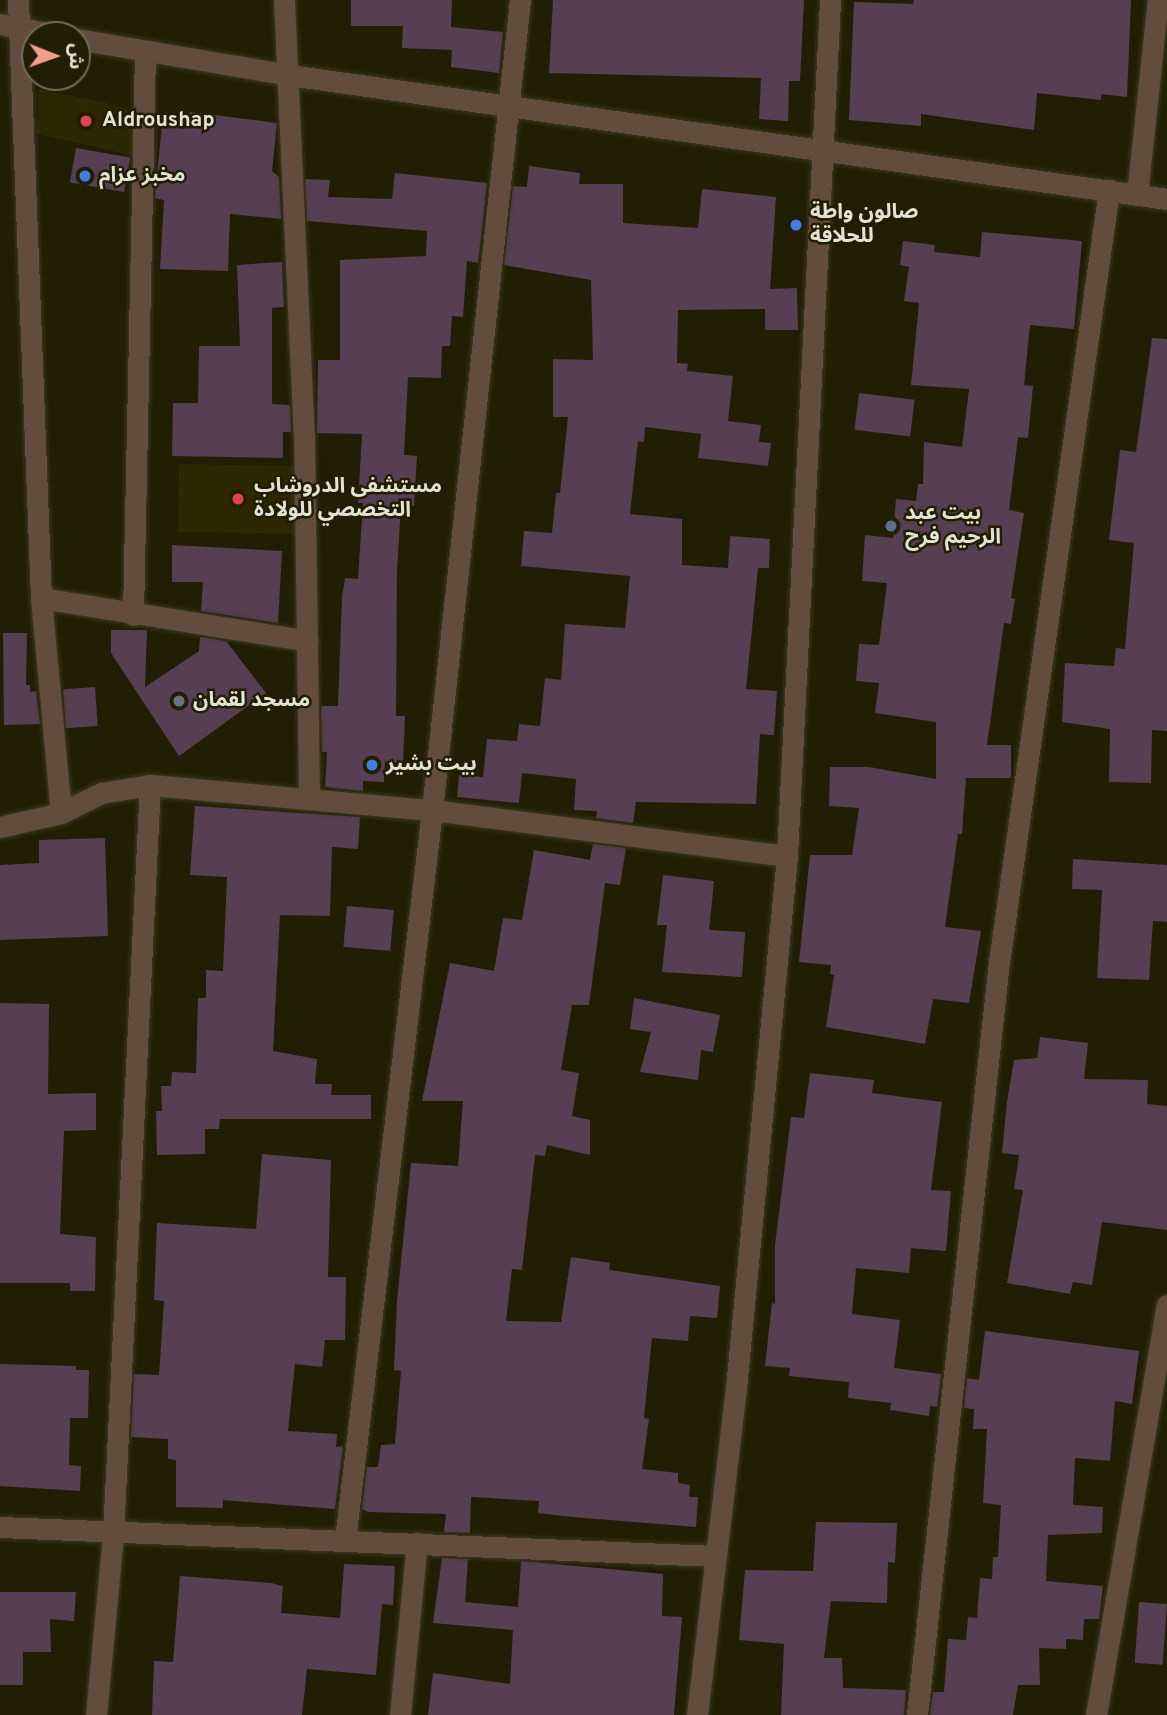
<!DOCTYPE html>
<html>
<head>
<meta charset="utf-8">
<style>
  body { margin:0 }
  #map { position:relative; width:1167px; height:1715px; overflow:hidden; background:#221e04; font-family:Overpass,"Noto Sans Arabic",sans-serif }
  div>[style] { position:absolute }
  .built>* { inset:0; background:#2d2703; transform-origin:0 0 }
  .building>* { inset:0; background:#563f52; transform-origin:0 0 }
  .roads { filter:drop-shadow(0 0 2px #3d3921) drop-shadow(0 0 2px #3d3921) }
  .street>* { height:21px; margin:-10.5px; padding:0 10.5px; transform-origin:10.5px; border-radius:10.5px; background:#614c3d }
  .dots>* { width:19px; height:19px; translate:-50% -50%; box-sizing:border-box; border:4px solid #221e04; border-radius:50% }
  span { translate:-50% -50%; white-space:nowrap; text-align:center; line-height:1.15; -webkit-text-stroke:5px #221e04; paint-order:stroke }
  .poi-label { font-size:21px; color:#e4e2d2; font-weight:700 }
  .left { translate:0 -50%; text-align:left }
  .north { position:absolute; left:21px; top:21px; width:70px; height:70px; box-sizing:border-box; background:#221e04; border:2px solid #706c56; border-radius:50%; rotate:91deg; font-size:19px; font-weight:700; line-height:28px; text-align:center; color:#e4e2d2 }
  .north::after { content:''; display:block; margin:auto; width:24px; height:32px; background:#f49d8d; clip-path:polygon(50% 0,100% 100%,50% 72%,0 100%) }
</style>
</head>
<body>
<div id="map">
  <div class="built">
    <i style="clip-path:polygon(39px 89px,135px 109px,135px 156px,37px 134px)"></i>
    <i style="left:179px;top:464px;width:119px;height:68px;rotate:1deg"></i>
  </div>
  <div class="building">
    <i style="clip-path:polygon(351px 0,452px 0,451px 27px,503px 32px,499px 73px,451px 67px,452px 50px,402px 48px,403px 26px,351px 26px)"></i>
    <i style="clip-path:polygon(553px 0,804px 0,800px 81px,789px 81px,788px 121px,759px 119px,761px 78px,549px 73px)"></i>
    <i style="clip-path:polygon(914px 0,1131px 0,1127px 97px,1101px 94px,1101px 100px,1037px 93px,1034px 130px,921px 114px,921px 126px,849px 120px,854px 2px,913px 4px)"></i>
    <i style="clip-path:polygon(190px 112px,277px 123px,272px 171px,279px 177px,281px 219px,230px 214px,228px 271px,160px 269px,164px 200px,155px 198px,162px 123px,188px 126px)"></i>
    <i style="left:76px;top:148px;width:55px;height:35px;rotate:10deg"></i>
    <i style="clip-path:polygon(529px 166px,580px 173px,579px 184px,623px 184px,623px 223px,698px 228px,702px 189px,776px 197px,770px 289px,797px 288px,798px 330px,765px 330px,765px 309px,678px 310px,677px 363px,688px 364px,687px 371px,733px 376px,728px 421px,761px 425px,759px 442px,771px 443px,768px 466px,698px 458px,701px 434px,645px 427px,644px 442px,638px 441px,630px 514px,682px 519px,682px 565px,728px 568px,730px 536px,770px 539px,769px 568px,758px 568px,746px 689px,777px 691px,774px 735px,760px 734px,756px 804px,636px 802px,633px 823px,596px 818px,597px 811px,574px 810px,576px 779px,522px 773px,519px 803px,457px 797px,459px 775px,483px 777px,487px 739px,517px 741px,519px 724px,540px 726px,545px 678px,561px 680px,565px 624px,625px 628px,630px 576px,521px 566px,524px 531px,552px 533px,556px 493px,560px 493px,568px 417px,553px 417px,553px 359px,593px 360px,591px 280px,504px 265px,513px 186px,527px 187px)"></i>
    <i style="clip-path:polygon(395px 173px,487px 183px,478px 263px,467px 261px,463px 317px,452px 316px,450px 346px,442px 346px,441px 378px,408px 377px,404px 455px,417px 456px,414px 506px,401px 505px,397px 571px,396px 716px,405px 716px,403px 763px,385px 762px,384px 782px,363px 781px,363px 791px,325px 787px,327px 752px,322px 752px,321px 706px,338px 706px,342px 597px,345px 578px,358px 579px,363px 503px,358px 503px,362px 434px,317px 433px,318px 360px,340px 360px,340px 260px,426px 256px,427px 231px,307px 221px,305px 179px,330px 180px,328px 197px,392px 199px)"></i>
    <i style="clip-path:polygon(982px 232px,1082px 241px,1074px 329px,1030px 325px,1024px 385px,1033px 386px,1028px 438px,1018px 437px,1009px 510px,1024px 513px,1011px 598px,1015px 599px,1011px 624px,1004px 623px,987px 745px,1011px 745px,1011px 778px,966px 778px,962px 834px,958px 834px,945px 927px,981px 931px,969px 1003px,933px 999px,925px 1044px,826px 1027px,834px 975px,830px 974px,831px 965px,799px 962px,810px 855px,852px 855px,859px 808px,829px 806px,830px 767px,869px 767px,936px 779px,936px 722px,875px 713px,879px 683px,856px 681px,859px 644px,879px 645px,887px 583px,862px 581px,865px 535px,893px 538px,896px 499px,916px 501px,918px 484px,923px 484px,924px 442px,962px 447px,969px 389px,911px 385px,919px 303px,904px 301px,909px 267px,900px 265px,903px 241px,935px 245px,934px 252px,980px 257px)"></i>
    <i style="clip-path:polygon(282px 262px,284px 307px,272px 308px,272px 404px,290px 405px,291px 432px,283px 432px,283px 458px,172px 456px,173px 403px,198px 403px,199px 346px,240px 346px,237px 265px)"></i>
    <i style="clip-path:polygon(1152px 338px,1167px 339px,1167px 731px,1152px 730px,1151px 783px,1109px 782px,1110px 729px,1062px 722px,1065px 663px,1114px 666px,1116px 648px,1125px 649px,1134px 543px,1109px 540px,1120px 450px,1136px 452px)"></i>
    <i style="left:859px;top:393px;width:56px;height:37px;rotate:7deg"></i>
    <i style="clip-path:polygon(172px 545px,282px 551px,278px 623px,201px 611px,203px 582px,172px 582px)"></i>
    <i style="clip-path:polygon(111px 630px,147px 630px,145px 687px,199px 651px,200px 637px,226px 641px,266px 693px,179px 756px,111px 653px)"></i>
    <i style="clip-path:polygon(3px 633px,27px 633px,26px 685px,30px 685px,30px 692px,36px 691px,40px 724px,4px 725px)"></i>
    <i style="left:95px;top:687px;width:39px;height:32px;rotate:86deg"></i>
    <i style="clip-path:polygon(195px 806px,360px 817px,358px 849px,332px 847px,330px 916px,280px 915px,273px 1051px,317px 1059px,315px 1084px,332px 1084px,331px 1095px,371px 1095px,371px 1119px,220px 1119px,219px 1129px,205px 1129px,205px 1154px,157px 1155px,156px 1111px,162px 1111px,161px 1086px,171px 1086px,172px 1072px,196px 1073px,198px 998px,206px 998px,206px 970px,223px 971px,227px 877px,190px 875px)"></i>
    <i style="clip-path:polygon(105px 838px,108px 936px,0 940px,0 865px,39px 863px,39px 840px)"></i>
    <i style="clip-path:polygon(593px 844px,626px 848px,620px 885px,605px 883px,589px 1005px,572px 1005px,561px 1070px,579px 1073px,572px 1116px,590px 1120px,590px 1155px,547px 1145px,545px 1156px,535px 1155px,522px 1270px,512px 1269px,506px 1321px,561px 1322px,571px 1257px,610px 1263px,609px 1270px,720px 1286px,717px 1318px,690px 1316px,688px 1341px,652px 1338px,644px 1418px,649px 1419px,642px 1469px,678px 1473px,678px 1483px,690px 1485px,689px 1497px,698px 1497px,696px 1527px,572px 1517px,538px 1513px,539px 1501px,471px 1497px,470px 1533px,444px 1532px,446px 1514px,368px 1512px,362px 1509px,367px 1467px,378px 1467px,381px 1445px,395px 1444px,401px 1371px,394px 1370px,397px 1301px,411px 1163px,458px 1166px,463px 1101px,422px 1101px,450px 963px,494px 971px,503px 918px,522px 920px,534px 850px,590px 860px)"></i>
    <i style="clip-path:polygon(1073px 859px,1167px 865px,1167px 922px,1153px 921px,1149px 980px,1097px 978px,1102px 890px,1072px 889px)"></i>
    <i style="clip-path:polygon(663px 875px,714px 881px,709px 930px,745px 932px,742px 977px,662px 972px,667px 925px,657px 925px)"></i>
    <i style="left:347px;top:906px;width:47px;height:41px;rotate:5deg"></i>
    <i style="clip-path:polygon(634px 998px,720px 1015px,713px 1052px,701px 1050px,698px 1080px,640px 1072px,651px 1032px,630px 1029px)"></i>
    <i style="clip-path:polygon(0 1003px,49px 1004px,48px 1094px,96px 1093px,96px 1130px,64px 1131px,60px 1234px,96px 1237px,95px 1291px,70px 1291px,70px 1283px,0 1283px)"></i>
    <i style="clip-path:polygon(1040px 1037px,1088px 1043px,1084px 1079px,1148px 1080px,1147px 1104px,1167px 1106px,1167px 1230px,1102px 1222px,1092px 1285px,1073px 1282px,1070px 1294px,1007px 1283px,1023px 1190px,1014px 1189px,1019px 1155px,1002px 1153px,1007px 1102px,1014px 1060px,1037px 1058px)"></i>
    <i style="clip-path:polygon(810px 1073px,874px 1080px,872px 1093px,942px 1102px,931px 1190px,951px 1191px,946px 1251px,911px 1248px,909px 1273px,856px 1268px,852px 1314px,900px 1320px,894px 1368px,941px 1374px,937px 1407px,930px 1406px,929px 1416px,890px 1410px,891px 1403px,848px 1398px,849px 1382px,789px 1376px,790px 1368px,765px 1366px,772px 1303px,775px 1304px,775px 1245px,791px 1117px,804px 1118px)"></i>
    <i style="clip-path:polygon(262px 1154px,331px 1160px,328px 1277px,346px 1277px,345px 1340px,325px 1340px,322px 1367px,295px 1364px,288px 1431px,337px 1434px,336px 1447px,343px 1446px,335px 1509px,223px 1500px,223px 1508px,176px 1507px,176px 1460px,168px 1459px,168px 1439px,131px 1437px,134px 1374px,159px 1375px,164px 1301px,154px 1300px,157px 1223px,256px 1229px)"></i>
    <i style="clip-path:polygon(985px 1331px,1139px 1351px,1132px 1404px,1115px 1401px,1110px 1461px,1075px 1458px,1073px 1505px,1103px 1507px,1102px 1533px,1048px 1535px,1046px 1581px,1103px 1586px,1099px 1619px,1084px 1619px,1083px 1640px,1066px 1639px,1066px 1649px,1039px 1648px,1040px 1685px,1018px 1685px,1013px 1715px,930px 1715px,933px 1692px,944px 1692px,948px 1639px,966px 1640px,968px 1617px,977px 1618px,980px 1578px,992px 1579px,993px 1557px,998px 1557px,1001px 1505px,983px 1503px,987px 1429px,973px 1429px,974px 1409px,964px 1408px,967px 1378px,979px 1380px)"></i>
    <i style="clip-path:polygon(0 1364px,76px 1366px,76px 1370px,89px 1370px,88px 1418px,70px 1418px,69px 1465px,81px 1466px,80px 1491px,0 1486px)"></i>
    <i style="clip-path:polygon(816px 1522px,897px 1523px,895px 1563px,888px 1562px,887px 1603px,831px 1601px,824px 1658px,842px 1658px,843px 1688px,906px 1690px,904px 1715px,781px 1715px,784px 1644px,739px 1640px,745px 1570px,813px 1571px)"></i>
    <i style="clip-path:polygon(442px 1558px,468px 1559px,465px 1602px,518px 1607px,521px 1561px,663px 1574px,662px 1616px,682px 1617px,674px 1715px,428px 1715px,433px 1673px,510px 1684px,513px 1630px,433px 1623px)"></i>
    <i style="clip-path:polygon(344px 1564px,395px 1566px,393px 1605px,382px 1604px,376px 1675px,307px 1669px,302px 1715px,152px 1715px,154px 1661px,173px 1662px,180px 1576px,271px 1583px,283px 1586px,281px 1613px,340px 1618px)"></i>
    <i style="clip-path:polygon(0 1592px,76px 1592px,74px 1621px,50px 1619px,51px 1652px,23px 1652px,23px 1685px,0 1685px)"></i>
    <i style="left:1139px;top:1602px;width:28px;height:61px;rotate:4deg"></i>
  </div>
  <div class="roads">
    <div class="street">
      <i style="left:18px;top:0;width:598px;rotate:87.8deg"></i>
      <i style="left:41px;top:598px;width:216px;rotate:84.7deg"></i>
      <i style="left:284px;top:0;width:433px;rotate:87.4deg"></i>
      <i style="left:304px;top:433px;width:363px;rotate:89.2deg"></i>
      <i style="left:0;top:24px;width:59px;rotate:10.7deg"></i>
      <i style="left:77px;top:39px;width:215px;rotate:9.6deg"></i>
      <i style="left:289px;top:75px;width:887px;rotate:8.04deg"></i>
      <i style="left:1137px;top:195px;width:196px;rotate:-83.9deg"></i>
      <i style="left:41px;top:598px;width:270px;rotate:9.1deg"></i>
      <i style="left:133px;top:615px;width:563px;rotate:-88.78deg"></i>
      <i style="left:0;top:827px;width:63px;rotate:-12.9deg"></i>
      <i style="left:61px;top:813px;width:45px;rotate:-26.6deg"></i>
      <i style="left:101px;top:793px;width:50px;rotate:-9.3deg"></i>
      <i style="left:150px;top:785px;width:283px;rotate:5.1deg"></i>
      <i style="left:432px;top:810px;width:358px;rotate:7.4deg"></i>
      <i style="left:0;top:1527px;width:716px;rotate:2.32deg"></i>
      <i style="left:345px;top:1540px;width:735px;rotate:-83.2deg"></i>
      <i style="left:432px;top:810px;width:815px;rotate:-83.8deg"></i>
      <i style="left:96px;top:1715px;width:181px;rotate:-84.6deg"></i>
      <i style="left:113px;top:1535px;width:751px;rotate:-87.18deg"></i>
      <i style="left:400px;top:1715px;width:173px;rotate:-84.4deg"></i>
      <i style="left:697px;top:1715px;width:329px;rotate:-83.2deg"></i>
      <i style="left:736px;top:1388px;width:534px;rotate:-84.52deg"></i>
      <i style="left:787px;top:856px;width:857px;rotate:-87.12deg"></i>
      <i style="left:917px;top:1715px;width:757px;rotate:-83.79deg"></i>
      <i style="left:999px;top:962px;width:780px;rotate:-81.89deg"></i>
      <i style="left:1096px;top:1715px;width:416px;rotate:-80.2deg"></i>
    </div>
  </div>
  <div class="dots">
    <i style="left:86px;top:121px;background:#e0444e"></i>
    <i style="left:85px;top:176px;background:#3f7fe0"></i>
    <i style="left:796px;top:225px;background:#3f7fe0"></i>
    <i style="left:238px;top:499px;background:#e0444e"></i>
    <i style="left:891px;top:526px;background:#5c6f8a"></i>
    <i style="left:179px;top:701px;background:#6b7280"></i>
    <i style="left:372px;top:765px;background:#3f7fe0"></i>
  </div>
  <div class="poi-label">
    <span class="left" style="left:102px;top:121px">Aldroushap</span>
    <span class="left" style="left:99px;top:176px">مخبز عزام</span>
    <span class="left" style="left:810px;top:225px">صالون واطة<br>للحلاقة</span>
    <span class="left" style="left:254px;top:499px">مستشفى الدروشاب<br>التخصصي للولادة</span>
    <span class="left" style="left:905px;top:526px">بيت عبد<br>الرحيم فرح</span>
    <span class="left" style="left:193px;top:701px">مسجد لقمان</span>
    <span class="left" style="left:386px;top:765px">بيت بشير</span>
  </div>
  <div class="north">ش</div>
</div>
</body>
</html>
